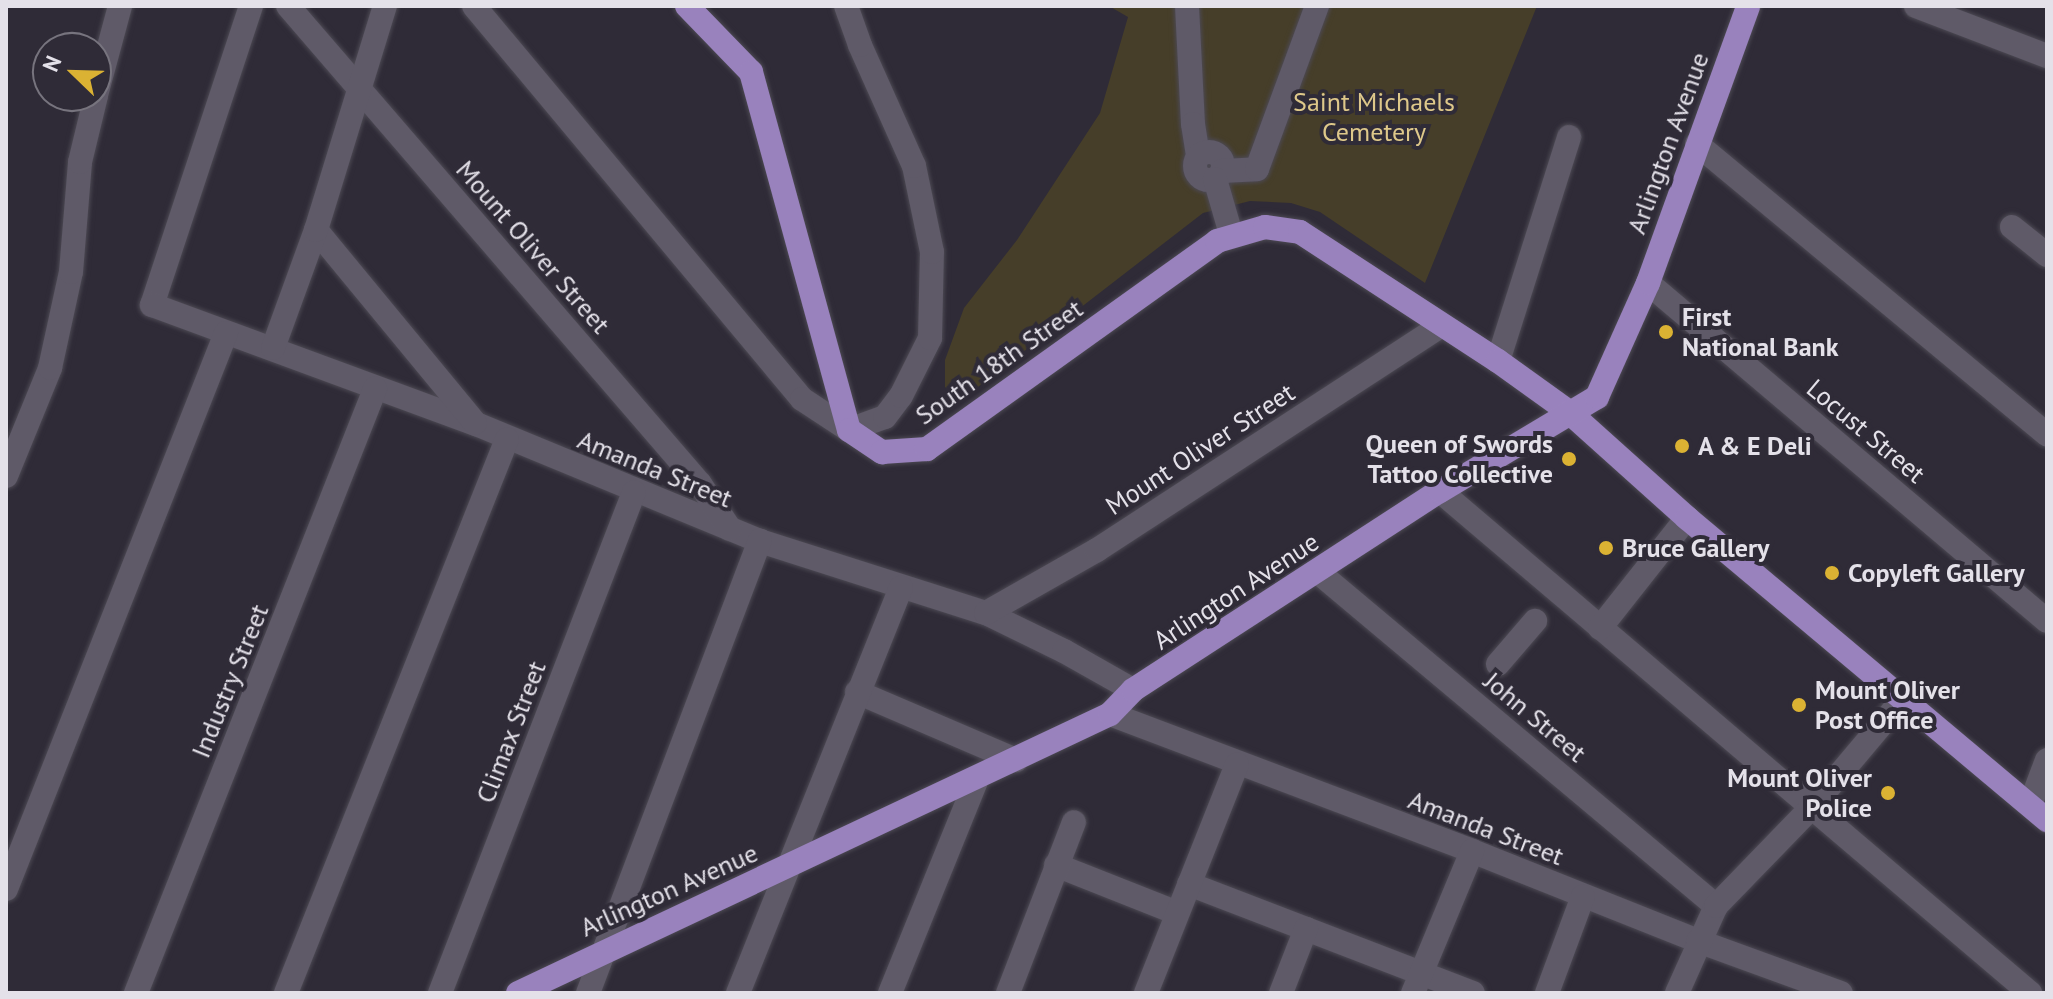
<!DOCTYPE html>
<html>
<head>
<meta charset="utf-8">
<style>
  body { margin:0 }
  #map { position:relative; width:2053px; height:999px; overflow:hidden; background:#2f2b37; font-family:"PT Sans",sans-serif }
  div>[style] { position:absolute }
  .green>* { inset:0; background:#463e29 }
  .roads { filter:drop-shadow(0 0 2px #4c4953) drop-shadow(0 0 2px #4c4953) }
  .minor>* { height:24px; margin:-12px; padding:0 12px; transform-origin:12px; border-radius:12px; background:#5f5a68 }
  .minor>.ring { margin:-12px; padding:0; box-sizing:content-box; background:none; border:24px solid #5f5a68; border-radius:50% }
  .major>* { height:24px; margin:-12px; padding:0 12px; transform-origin:12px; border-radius:12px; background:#9982bd }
  .dots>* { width:22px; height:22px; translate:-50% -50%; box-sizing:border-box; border:4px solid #2f2b37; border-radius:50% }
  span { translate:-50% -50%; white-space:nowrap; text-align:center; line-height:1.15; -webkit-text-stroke:8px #2f2b37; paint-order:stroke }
  .park-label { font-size:26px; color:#dec88a }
  .street-label { font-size:26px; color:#e4e1e9 }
  .poi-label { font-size:26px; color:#e4e1e9; font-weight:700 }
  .left { translate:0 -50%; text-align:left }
  .right { translate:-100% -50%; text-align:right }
  .frame { position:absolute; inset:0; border:8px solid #e4e1e9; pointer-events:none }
  .north { position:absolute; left:32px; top:32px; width:80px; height:80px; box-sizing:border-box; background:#2f2b37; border:2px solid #77747e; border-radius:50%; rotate:293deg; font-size:22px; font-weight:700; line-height:32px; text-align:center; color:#e4e1e9 }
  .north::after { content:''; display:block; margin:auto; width:28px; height:36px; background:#dbb233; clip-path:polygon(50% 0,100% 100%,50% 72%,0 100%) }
</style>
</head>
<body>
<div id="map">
  <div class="green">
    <i style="clip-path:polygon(1109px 6px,1537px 6px,1425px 283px,1320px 212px,1291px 203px,1250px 201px,1203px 213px,961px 400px,945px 387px,945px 360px,964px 308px,1017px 240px,1100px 113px,1128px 17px)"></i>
  </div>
  <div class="roads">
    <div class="minor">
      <i style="left:251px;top:6px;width:315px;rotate:108.3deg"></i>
      <i style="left:152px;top:305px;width:345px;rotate:20.2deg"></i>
      <i style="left:476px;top:424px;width:307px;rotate:22.4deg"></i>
      <i style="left:760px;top:541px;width:237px;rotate:17.7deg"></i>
      <i style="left:986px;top:613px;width:87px;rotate:26deg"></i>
      <i style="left:1064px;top:651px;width:79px;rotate:29.5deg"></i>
      <i style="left:288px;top:6px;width:631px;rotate:49.24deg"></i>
      <i style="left:700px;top:484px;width:54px;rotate:56.3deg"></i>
      <i style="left:474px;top:6px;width:512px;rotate:50.15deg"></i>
      <i style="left:802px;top:399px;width:56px;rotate:33.4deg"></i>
      <i style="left:849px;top:430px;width:38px;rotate:-20deg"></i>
      <i style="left:885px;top:417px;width:26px;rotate:-53deg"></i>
      <i style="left:901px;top:396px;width:65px;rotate:-63.4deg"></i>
      <i style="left:930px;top:338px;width:86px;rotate:-88.7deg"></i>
      <i style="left:932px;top:252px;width:88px;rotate:-101.8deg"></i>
      <i style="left:914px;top:166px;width:133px;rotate:-114.1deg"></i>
      <i style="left:860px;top:45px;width:41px;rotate:-109.7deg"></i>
      <i style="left:1187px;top:6px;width:118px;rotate:87.1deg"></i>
      <i style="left:1193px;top:124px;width:32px;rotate:81deg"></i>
      <i style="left:1916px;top:6px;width:140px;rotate:20.9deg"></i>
      <i style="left:96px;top:95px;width:92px;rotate:-74.9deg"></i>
      <i style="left:1697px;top:144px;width:455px;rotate:39.7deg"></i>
      <i class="ring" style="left:1195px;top:152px;width:4px;height:4px"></i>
      <i style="left:1222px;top:171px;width:35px;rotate:-3deg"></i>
      <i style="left:1257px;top:169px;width:174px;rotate:-69.8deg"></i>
      <i style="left:1215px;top:179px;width:57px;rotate:73.8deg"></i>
      <i style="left:2012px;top:227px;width:45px;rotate:38.7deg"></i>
      <i style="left:316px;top:230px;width:250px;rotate:50.5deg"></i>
      <i style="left:1648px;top:283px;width:523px;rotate:40.27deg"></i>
      <i style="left:273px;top:348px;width:126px;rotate:-70deg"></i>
      <i style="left:316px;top:230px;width:234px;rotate:-72.9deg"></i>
      <i style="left:1498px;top:361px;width:235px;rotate:-72.4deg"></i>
      <i style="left:6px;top:476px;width:117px;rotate:-67.8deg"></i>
      <i style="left:50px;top:368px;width:98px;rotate:-77.7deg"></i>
      <i style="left:71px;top:272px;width:110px;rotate:-85.3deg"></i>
      <i style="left:80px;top:162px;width:68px;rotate:-76.4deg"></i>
      <i style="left:1440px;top:491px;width:775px;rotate:40.39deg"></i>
      <i style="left:1318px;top:572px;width:520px;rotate:40deg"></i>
      <i style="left:986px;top:613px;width:128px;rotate:-29.6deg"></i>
      <i style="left:1097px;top:550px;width:410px;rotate:-33.1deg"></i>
      <i style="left:1600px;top:628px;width:140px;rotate:-51.7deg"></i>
      <i style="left:1498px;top:664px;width:57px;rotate:-49.3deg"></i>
      <i style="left:857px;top:692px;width:173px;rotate:23.2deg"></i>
      <i style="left:1110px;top:714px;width:387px;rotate:20.7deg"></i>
      <i style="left:1472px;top:851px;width:243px;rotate:21.7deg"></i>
      <i style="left:1698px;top:941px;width:152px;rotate:20deg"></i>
      <i style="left:2030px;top:805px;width:48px;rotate:-69.3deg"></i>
      <i style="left:1056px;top:865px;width:130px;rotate:21.6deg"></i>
      <i style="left:1189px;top:884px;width:304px;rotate:21deg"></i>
      <i style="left:6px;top:889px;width:598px;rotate:-68.41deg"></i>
      <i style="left:136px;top:993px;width:650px;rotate:-68.41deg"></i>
      <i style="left:286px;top:993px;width:596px;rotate:-68.25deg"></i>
      <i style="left:440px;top:993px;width:537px;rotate:-68.83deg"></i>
      <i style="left:588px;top:993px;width:484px;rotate:-69.2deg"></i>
      <i style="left:738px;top:993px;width:437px;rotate:-68.1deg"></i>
      <i style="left:890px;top:993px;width:231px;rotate:-67.9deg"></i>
      <i style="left:1008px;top:993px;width:183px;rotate:-68.9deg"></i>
      <i style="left:1146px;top:993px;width:246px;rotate:-68.3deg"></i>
      <i style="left:1281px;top:993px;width:69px;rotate:-68.7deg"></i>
      <i style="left:1413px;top:993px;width:154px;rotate:-67.4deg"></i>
      <i style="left:1547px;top:993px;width:103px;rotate:-69.6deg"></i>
      <i style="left:1677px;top:993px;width:95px;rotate:-65.9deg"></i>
      <i style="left:1716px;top:906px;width:138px;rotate:-45.9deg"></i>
      <i style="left:1812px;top:807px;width:140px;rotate:-49.9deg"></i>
    </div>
    <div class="major">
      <i style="left:687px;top:6px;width:92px;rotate:45.9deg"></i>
      <i style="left:751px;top:72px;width:371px;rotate:74.7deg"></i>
      <i style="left:849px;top:430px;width:40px;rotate:34deg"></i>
      <i style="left:882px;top:452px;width:45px;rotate:-3.8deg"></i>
      <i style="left:927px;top:449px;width:357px;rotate:-35.6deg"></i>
      <i style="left:1217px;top:241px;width:50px;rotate:-16.3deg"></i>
      <i style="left:1265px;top:227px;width:35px;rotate:8deg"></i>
      <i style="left:1300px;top:232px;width:236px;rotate:33.1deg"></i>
      <i style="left:1498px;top:361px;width:87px;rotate:35.7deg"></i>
      <i style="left:1569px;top:412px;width:159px;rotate:41.9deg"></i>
      <i style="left:1687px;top:518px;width:470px;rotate:40deg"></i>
      <i style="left:518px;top:993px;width:654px;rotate:-25.23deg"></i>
      <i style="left:1110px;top:714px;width:33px;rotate:-46deg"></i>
      <i style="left:1133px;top:690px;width:366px;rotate:-33deg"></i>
      <i style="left:1440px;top:491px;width:183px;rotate:-30.9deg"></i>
      <i style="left:1597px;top:397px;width:125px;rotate:-65.9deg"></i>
      <i style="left:1648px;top:283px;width:294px;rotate:-70.1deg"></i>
    </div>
  </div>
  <div class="dots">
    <i style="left:1666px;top:332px;background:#dbb233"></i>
    <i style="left:1682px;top:446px;background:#dbb233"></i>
    <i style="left:1569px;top:459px;background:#dbb233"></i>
    <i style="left:1606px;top:548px;background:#dbb233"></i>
    <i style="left:1832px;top:573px;background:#dbb233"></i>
    <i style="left:1799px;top:705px;background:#dbb233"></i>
    <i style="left:1888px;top:793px;background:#dbb233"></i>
  </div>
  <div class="park-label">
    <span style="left:1374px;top:117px">Saint Michaels<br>Cemetery</span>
  </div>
  <div class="street-label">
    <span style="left:1668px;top:143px;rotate:-70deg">Arlington Avenue</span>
    <span style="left:533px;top:247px;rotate:49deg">Mount Oliver Street</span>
    <span style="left:999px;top:362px;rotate:-35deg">South 18th Street</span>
    <span style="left:1866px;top:431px;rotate:40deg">Locust Street</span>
    <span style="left:1200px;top:449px;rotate:-33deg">Mount Oliver Street</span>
    <span style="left:655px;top:469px;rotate:22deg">Amanda Street</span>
    <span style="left:1236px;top:591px;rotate:-33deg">Arlington Avenue</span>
    <span style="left:230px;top:681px;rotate:-68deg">Industry Street</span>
    <span style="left:1535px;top:717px;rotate:40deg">John Street</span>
    <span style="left:511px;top:732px;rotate:-69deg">Climax Street</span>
    <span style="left:1486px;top:828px;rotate:21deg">Amanda Street</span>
    <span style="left:669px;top:890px;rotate:-24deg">Arlington Avenue</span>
  </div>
  <div class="poi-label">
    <span class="left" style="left:1682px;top:332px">First<br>National Bank</span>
    <span class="right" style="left:1553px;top:459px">Queen of Swords<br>Tattoo Collective</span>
    <span class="left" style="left:1698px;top:446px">A &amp; E Deli</span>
    <span class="left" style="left:1622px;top:548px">Bruce Gallery</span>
    <span class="left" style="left:1848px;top:573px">Copyleft Gallery</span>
    <span class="left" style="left:1815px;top:705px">Mount Oliver<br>Post Office</span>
    <span class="right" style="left:1872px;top:793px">Mount Oliver<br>Police</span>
  </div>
  <div class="frame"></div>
  <div class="north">N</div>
</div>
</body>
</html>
